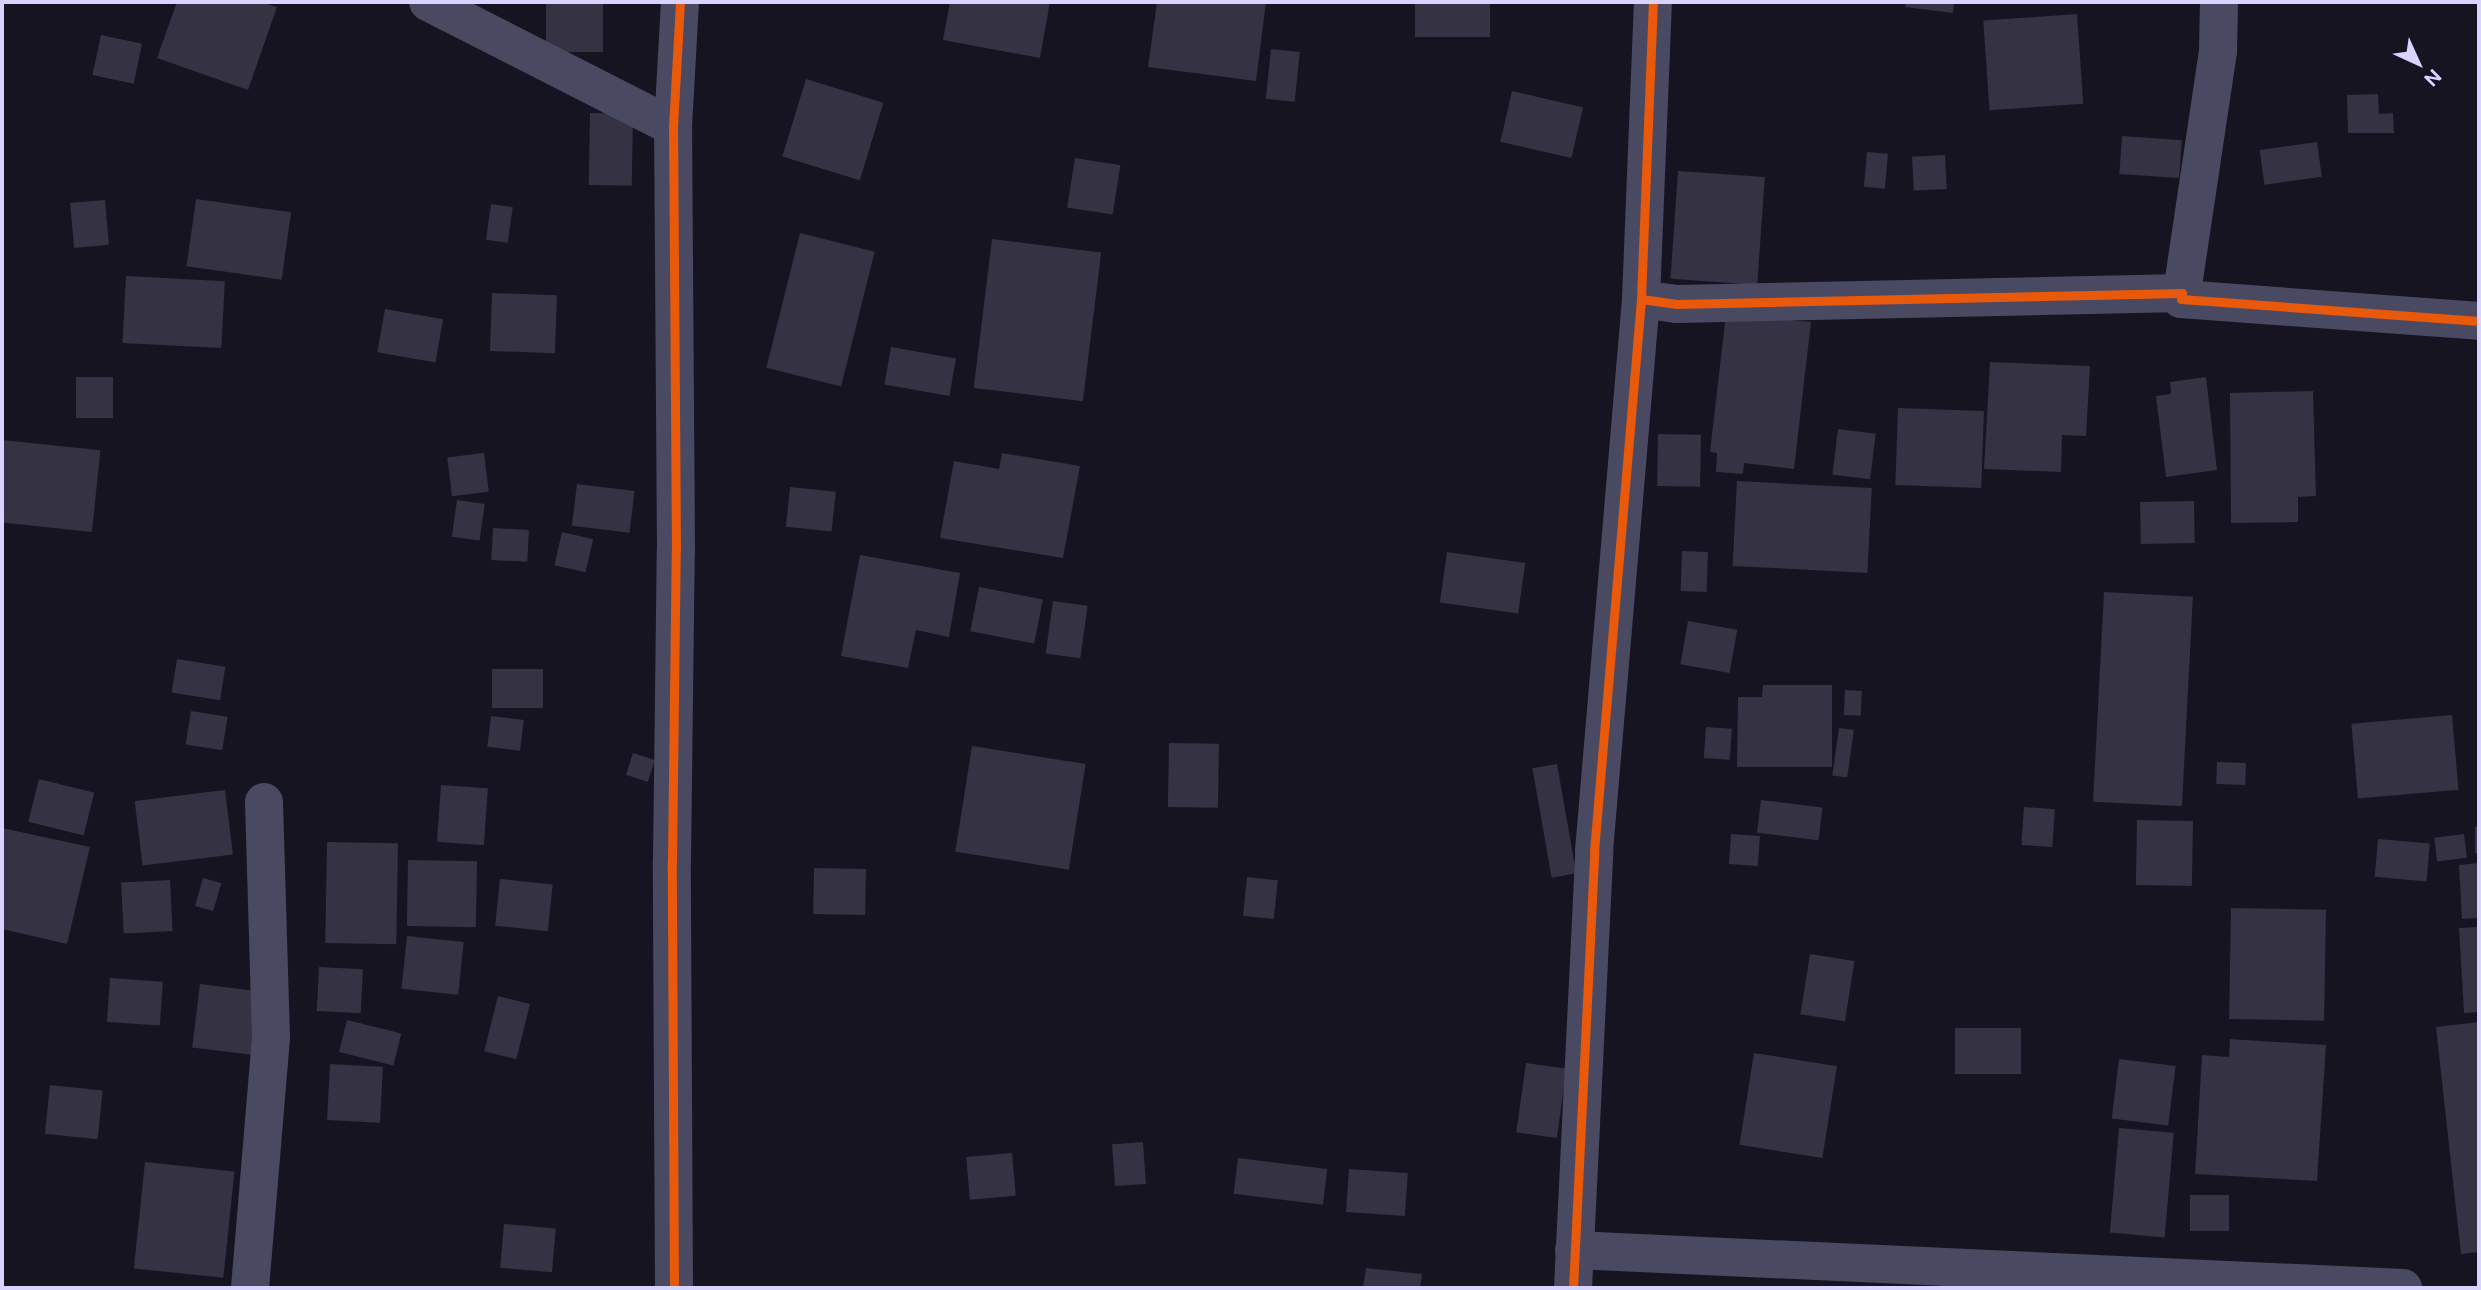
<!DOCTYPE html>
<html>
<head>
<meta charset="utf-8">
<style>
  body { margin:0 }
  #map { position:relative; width:2481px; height:1290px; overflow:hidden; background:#161421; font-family:"Public Sans",sans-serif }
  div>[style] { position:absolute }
  .building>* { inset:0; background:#343243; transform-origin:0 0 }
  .street>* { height:38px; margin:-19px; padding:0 19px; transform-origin:19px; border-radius:19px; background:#4a4962 }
  .cycleway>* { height:9px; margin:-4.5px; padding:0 4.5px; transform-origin:4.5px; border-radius:4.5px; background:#e8590c }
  span { translate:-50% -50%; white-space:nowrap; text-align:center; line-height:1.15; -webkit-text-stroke:5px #130f26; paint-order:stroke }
  .frame { position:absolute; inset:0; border:4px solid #d9d4ff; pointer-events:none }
  .north { position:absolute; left:2383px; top:28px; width:70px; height:70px; -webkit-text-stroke:5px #130f26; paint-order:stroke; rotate:135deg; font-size:19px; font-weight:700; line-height:28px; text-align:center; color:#d9d4ff }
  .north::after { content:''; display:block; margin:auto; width:24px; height:32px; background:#d9d4ff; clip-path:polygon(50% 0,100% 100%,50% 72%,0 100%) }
</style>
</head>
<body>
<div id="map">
  <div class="building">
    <i style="clip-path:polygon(177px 2px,261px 2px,277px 7px,248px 90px,157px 58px)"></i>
    <i style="left:546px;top:2px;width:57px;height:50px"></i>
    <i style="clip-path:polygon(950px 2px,1050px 2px,1040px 58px,943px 40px)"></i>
    <i style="clip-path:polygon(1157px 2px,1266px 2px,1256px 81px,1148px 67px)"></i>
    <i style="left:1415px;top:2px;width:75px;height:35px"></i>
    <i style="clip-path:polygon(1906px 2px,1954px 2px,1953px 13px,1905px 7px)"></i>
    <i style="left:2077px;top:14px;width:90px;height:94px;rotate:86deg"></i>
    <i style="left:101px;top:35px;width:42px;height:41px;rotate:12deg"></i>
    <i style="left:1271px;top:49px;width:29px;height:50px;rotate:6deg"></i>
    <i style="left:806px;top:79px;width:81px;height:81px;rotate:17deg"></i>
    <i style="left:1512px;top:91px;width:73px;height:52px;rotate:13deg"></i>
    <i style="clip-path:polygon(2378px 94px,2379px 114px,2393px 113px,2394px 133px,2348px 133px,2347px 95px)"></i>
    <i style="left:590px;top:113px;width:43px;height:72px;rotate:1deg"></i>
    <i style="left:2122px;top:136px;width:60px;height:38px;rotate:4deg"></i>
    <i style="left:2317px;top:142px;width:35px;height:58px;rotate:82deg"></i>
    <i style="left:1867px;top:152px;width:21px;height:35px;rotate:5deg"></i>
    <i style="left:1945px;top:155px;width:34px;height:33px;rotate:87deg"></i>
    <i style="left:1075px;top:158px;width:46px;height:50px;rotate:9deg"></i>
    <i style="left:1678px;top:171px;width:87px;height:108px;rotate:4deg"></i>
    <i style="left:196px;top:199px;width:96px;height:68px;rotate:8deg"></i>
    <i style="left:105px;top:200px;width:45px;height:35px;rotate:85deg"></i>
    <i style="left:491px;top:204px;width:22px;height:36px;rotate:8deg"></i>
    <i style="left:800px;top:233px;width:77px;height:139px;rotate:14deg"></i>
    <i style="left:992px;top:239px;width:110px;height:150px;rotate:7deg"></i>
    <i style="left:126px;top:276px;width:99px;height:67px;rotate:3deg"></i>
    <i style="left:492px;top:293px;width:65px;height:58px;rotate:2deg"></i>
    <i style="left:385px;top:309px;width:59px;height:44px;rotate:10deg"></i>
    <i style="clip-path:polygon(1726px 314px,1811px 322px,1794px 469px,1744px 463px,1743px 474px,1716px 472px,1717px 453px,1710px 452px)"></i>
    <i style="left:891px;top:347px;width:66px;height:38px;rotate:10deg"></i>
    <i style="clip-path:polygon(1990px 362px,2090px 366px,2086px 436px,2062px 435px,2061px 472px,1984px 469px)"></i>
    <i style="left:76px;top:377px;width:37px;height:41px"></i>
    <i style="clip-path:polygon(2206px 377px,2217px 470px,2166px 477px,2156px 396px,2171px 394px,2170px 382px)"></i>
    <i style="clip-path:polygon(2313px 391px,2316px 496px,2298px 497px,2298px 522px,2231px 523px,2230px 393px)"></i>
    <i style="left:1898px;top:408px;width:86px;height:77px;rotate:2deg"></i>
    <i style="left:1838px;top:429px;width:38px;height:46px;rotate:7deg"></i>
    <i style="left:1658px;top:434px;width:43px;height:52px;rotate:1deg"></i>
    <i style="left:2px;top:440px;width:99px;height:82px;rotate:6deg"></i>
    <i style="left:484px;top:453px;width:39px;height:37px;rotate:83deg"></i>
    <i style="clip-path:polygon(1002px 453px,1080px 466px,1063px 558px,940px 538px,954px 461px,999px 469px)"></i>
    <i style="left:1737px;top:481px;width:135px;height:85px;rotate:3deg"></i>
    <i style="left:577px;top:484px;width:58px;height:42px;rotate:7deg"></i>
    <i style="left:790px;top:487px;width:46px;height:40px;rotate:6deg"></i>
    <i style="left:457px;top:500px;width:28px;height:37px;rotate:8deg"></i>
    <i style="left:2194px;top:501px;width:42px;height:54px;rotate:89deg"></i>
    <i style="left:493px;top:528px;width:36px;height:32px;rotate:3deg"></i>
    <i style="left:562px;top:532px;width:32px;height:34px;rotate:13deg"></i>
    <i style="left:1682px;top:551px;width:26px;height:40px;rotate:2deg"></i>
    <i style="left:1447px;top:552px;width:79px;height:51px;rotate:8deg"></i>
    <i style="clip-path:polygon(860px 555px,960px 573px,949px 637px,916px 630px,908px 668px,841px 656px)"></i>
    <i style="left:979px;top:587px;width:65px;height:45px;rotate:11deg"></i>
    <i style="left:2104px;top:592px;width:89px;height:210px;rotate:3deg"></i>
    <i style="left:1053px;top:601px;width:35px;height:53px;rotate:8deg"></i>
    <i style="left:1688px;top:621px;width:50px;height:44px;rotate:10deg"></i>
    <i style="left:177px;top:659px;width:49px;height:34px;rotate:9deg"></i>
    <i style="left:543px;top:669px;width:39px;height:51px;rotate:90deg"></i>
    <i style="clip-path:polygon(1763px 685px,1832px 685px,1832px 767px,1737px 767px,1738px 697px,1762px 697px)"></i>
    <i style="left:1845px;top:690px;width:17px;height:25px;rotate:3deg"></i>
    <i style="left:191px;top:711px;width:37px;height:34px;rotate:9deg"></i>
    <i style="left:2452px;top:715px;width:75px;height:101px;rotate:85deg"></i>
    <i style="left:491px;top:716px;width:33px;height:31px;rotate:7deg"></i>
    <i style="left:1706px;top:727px;width:26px;height:31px;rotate:4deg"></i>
    <i style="left:1839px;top:728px;width:15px;height:48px;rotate:8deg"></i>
    <i style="left:1169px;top:743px;width:50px;height:64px;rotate:1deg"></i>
    <i style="left:972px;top:746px;width:115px;height:107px;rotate:9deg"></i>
    <i style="left:633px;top:753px;width:23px;height:23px;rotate:18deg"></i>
    <i style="left:2217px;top:762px;width:29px;height:22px;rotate:2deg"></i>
    <i style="left:1557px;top:764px;width:111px;height:25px;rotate:80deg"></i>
    <i style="left:39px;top:779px;width:57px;height:44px;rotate:14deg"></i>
    <i style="left:441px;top:785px;width:47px;height:57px;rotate:4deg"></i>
    <i style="left:225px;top:790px;width:65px;height:91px;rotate:83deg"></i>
    <i style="left:1761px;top:800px;width:62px;height:33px;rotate:7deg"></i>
    <i style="left:2024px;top:807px;width:31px;height:38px;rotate:4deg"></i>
    <i style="left:2137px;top:820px;width:56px;height:65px;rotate:1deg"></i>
    <i style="left:2475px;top:827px;width:4px;height:26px"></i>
    <i style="clip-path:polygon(2px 828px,90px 847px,67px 944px,2px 929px)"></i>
    <i style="left:1731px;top:834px;width:29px;height:30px;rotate:4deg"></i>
    <i style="left:2464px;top:834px;width:24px;height:30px;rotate:83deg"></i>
    <i style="left:2378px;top:839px;width:52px;height:38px;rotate:5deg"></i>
    <i style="left:327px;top:842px;width:71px;height:101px;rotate:1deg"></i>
    <i style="left:408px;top:860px;width:69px;height:66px;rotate:1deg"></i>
    <i style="clip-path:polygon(2479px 863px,2479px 918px,2462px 919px,2459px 865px)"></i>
    <i style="left:814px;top:868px;width:52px;height:46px;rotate:1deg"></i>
    <i style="left:1247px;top:877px;width:31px;height:39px;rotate:6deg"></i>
    <i style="left:203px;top:878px;width:19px;height:29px;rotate:16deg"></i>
    <i style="left:500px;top:879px;width:53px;height:47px;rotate:6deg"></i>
    <i style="left:170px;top:880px;width:51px;height:49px;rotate:87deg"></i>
    <i style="left:2231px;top:908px;width:95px;height:111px;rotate:1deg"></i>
    <i style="clip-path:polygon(2479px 927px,2479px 1012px,2464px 1013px,2459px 928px)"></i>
    <i style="left:407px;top:936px;width:57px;height:53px;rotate:6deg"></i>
    <i style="left:1810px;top:954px;width:45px;height:61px;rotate:9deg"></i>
    <i style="left:319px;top:967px;width:44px;height:44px;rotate:3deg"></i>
    <i style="left:110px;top:978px;width:53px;height:44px;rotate:4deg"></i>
    <i style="left:200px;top:984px;width:62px;height:64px;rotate:7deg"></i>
    <i style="left:498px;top:996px;width:33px;height:57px;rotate:14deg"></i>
    <i style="left:347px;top:1020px;width:56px;height:33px;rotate:14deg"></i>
    <i style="clip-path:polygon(2479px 1022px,2479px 1252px,2461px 1254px,2436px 1027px)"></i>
    <i style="left:1955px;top:1028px;width:66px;height:46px"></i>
    <i style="clip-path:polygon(2230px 1039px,2326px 1045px,2317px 1181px,2195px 1174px,2202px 1055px,2229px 1057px)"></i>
    <i style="left:1754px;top:1053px;width:84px;height:93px;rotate:9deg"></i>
    <i style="left:2119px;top:1059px;width:57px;height:60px;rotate:7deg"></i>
    <i style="left:1526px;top:1063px;width:41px;height:70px;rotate:8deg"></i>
    <i style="left:330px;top:1064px;width:53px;height:56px;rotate:3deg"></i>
    <i style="left:50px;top:1085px;width:53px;height:49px;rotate:6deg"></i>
    <i style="left:2119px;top:1128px;width:55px;height:105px;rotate:5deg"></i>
    <i style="left:1143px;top:1142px;width:42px;height:31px;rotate:86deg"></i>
    <i style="left:1012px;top:1153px;width:43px;height:46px;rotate:85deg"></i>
    <i style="left:1238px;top:1158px;width:90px;height:36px;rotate:7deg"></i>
    <i style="left:145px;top:1162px;width:90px;height:107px;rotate:6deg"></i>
    <i style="left:1349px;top:1169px;width:59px;height:43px;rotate:4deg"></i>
    <i style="left:2190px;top:1195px;width:39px;height:36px"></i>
    <i style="left:504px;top:1224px;width:52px;height:44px;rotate:5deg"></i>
    <i style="clip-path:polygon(1366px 1268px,1422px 1274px,1420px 1288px,1363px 1288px)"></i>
  </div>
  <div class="street">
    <i style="left:428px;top:2px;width:275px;rotate:27deg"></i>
    <i style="left:1641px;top:299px;width:36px;rotate:8deg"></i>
    <i style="left:1677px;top:304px;width:505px;rotate:-1.25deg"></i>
    <i style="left:2182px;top:293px;width:6px;rotate:99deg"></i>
    <i style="left:2181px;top:299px;width:299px;rotate:4.2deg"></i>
    <i style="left:2181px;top:299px;width:251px;rotate:-81.5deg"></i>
    <i style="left:2218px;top:51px;width:49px;rotate:-88.8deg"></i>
    <i style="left:1574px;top:1250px;width:830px;rotate:2.62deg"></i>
    <i style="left:250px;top:1288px;width:251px;rotate:-85.2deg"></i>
    <i style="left:271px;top:1038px;width:236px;rotate:-91.7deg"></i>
    <i style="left:674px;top:1288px;width:428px;rotate:-90.3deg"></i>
    <i style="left:672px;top:860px;width:310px;rotate:-89.3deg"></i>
    <i style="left:676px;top:550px;width:423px;rotate:-90.4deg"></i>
    <i style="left:673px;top:127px;width:125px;rotate:-86.8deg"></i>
    <i style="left:1573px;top:1288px;width:438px;rotate:-87.2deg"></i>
    <i style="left:1594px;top:851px;width:554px;rotate:-85.13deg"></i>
    <i style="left:1641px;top:299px;width:297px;rotate:-87.7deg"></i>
  </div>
  <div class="cycleway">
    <i style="left:1641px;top:299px;width:36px;rotate:8deg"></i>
    <i style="left:1677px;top:304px;width:505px;rotate:-1.25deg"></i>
    <i style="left:2182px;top:293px;width:6px;rotate:99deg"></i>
    <i style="left:2181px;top:299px;width:299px;rotate:4.2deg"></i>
    <i style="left:674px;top:1288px;width:428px;rotate:-90.3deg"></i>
    <i style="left:672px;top:860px;width:310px;rotate:-89.3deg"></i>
    <i style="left:676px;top:550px;width:423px;rotate:-90.4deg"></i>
    <i style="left:673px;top:127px;width:125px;rotate:-86.8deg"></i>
    <i style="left:1573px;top:1288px;width:438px;rotate:-87.2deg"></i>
    <i style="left:1594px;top:851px;width:554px;rotate:-85.13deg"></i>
    <i style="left:1641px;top:299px;width:297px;rotate:-87.7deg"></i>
  </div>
  <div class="frame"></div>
  <div class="north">N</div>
</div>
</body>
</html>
